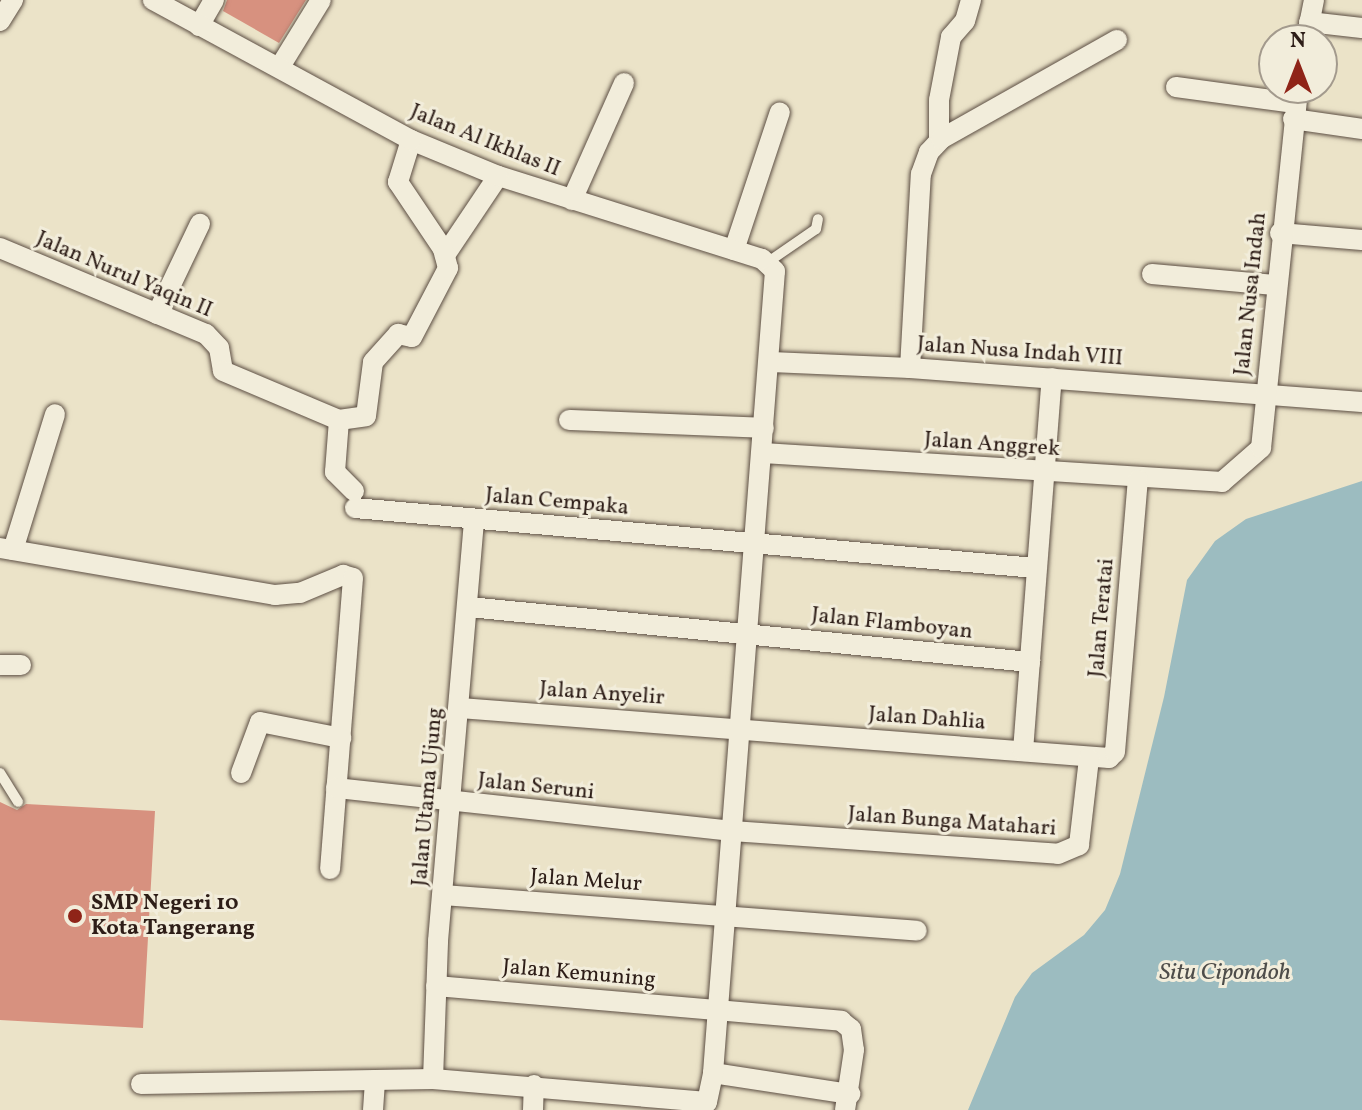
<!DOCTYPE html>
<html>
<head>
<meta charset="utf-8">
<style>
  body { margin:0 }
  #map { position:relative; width:1362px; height:1110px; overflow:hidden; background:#ebe3c8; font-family:Vollkorn,serif }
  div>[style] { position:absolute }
  .water>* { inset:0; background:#9cbcc0 }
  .building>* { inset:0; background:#d7917f }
  .roads { filter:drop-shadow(0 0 2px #5c4e43) drop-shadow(0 0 2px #5c4e43) }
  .lane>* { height:10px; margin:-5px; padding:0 5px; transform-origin:5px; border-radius:5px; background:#f2eddb }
  .street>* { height:20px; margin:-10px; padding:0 10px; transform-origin:10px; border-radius:10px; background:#f2eddb }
  .dots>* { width:22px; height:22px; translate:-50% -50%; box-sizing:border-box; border:4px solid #f2eddb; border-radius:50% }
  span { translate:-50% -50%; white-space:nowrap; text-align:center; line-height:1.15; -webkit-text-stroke:6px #f2eddb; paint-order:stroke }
  .street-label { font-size:22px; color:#2d1d17 }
  .poi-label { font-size:22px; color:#2d1d17; font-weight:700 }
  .left { translate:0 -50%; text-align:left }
  .water-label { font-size:24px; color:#4e4d4a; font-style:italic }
  .north { position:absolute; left:1258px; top:24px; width:80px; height:80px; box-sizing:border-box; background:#f2eddb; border:2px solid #a39a8d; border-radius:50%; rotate:0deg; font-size:22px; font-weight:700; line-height:32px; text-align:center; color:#2d1d17 }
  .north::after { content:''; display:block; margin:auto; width:28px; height:36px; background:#8f2418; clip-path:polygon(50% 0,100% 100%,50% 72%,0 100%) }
</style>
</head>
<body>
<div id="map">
  <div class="water">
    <i style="clip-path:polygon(1362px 481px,1362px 1110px,968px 1110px,1015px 997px,1032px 973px,1084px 935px,1105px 910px,1120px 874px,1164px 697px,1187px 580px,1215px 541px,1246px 519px)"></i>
  </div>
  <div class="building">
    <i style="clip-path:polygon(227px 0,306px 0,279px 43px,223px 11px)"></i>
    <i style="clip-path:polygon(0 802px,17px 810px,26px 804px,155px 811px,143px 1028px,0 1020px)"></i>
  </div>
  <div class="roads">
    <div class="lane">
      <i style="left:768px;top:262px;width:58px;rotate:-34.5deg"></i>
      <i style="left:816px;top:229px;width:10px;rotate:-79deg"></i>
      <i style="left:0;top:773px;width:34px;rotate:58deg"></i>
    </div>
    <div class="street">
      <i style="left:0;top:21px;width:25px;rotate:-58deg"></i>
      <i style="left:1309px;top:22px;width:53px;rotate:6.5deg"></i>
      <i style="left:199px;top:26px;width:30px;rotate:-60deg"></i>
      <i style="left:1306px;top:40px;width:41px;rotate:-78.7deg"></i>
      <i style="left:281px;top:65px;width:76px;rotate:-58.4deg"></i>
      <i style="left:1176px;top:87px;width:120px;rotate:7.7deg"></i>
      <i style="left:1293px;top:119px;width:70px;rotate:8.2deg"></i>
      <i style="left:939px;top:140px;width:40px;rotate:-90deg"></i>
      <i style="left:939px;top:100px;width:64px;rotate:-79.2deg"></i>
      <i style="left:951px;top:37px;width:21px;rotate:-49deg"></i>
      <i style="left:965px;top:21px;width:22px;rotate:-74deg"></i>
      <i style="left:572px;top:200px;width:128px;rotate:-66deg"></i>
      <i style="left:1280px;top:233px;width:82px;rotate:4.9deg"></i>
      <i style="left:0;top:248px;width:223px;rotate:22.7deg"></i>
      <i style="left:206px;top:334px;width:19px;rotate:47deg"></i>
      <i style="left:219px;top:348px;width:23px;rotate:80deg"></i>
      <i style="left:223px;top:371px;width:126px;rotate:22.9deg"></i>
      <i style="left:734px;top:250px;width:145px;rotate:-71.6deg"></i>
      <i style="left:445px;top:255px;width:95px;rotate:-56.1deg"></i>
      <i style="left:1152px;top:274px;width:123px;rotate:5.1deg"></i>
      <i style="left:157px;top:314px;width:100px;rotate:-64.5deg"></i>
      <i style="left:771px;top:362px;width:139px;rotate:2.5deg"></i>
      <i style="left:910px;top:368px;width:453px;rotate:4.3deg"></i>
      <i style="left:910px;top:368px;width:194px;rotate:-86.8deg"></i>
      <i style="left:921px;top:174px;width:23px;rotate:-70deg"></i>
      <i style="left:929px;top:152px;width:18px;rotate:-47deg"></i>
      <i style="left:941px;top:139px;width:202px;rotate:-29.4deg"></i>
      <i style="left:569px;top:420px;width:195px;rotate:2.3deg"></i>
      <i style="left:763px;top:453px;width:460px;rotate:3.6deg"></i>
      <i style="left:1222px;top:482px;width:52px;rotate:-41.1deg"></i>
      <i style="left:1261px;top:448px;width:362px;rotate:-84.1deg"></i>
      <i style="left:354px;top:491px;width:27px;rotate:-135deg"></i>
      <i style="left:335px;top:472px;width:52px;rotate:-85.6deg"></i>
      <i style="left:339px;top:420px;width:27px;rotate:-8deg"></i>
      <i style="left:366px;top:416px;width:54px;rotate:-82.6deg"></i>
      <i style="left:373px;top:362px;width:38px;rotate:-48deg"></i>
      <i style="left:398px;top:334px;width:14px;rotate:12deg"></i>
      <i style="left:412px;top:337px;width:78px;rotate:-62.4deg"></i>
      <i style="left:448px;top:268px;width:20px;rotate:-105deg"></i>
      <i style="left:443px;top:249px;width:81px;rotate:-123.9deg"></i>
      <i style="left:398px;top:182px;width:44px;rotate:-72.8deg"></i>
      <i style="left:355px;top:508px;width:684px;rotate:5.04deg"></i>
      <i style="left:0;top:548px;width:279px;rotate:9.7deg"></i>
      <i style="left:275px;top:595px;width:25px;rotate:-5deg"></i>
      <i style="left:300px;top:593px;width:47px;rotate:-22.7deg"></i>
      <i style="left:343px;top:575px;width:10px;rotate:17deg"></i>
      <i style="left:353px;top:578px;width:292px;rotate:94.5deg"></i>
      <i style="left:13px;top:550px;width:142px;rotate:-72.8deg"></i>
      <i style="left:469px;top:607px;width:564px;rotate:5.6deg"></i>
      <i style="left:0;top:665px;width:21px"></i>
      <i style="left:460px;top:708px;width:651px;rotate:4.41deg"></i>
      <i style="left:1109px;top:758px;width:8px;rotate:-45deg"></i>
      <i style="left:1115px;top:752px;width:273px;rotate:-85.2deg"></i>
      <i style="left:1023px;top:751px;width:374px;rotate:-85.6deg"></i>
      <i style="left:241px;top:773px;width:54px;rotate:-69.6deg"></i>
      <i style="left:260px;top:722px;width:83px;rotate:11.2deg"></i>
      <i style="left:336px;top:788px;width:398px;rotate:6.2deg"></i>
      <i style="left:732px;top:831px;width:327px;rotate:4deg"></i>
      <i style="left:1058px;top:854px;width:23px;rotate:-23deg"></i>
      <i style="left:1079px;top:845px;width:87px;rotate:-83.4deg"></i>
      <i style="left:443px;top:895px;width:475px;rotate:4.3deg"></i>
      <i style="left:436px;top:986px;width:407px;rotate:4.9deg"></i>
      <i style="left:841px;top:1021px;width:13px;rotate:39deg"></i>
      <i style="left:851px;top:1029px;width:21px;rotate:82deg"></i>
      <i style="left:854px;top:1050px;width:61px;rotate:98.5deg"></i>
      <i style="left:713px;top:1073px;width:139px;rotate:8.7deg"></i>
      <i style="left:433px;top:1079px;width:138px;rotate:-87.9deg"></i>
      <i style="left:438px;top:941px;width:423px;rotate:-85.1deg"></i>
      <i style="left:141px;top:1084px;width:292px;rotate:-1deg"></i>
      <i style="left:433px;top:1079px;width:275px;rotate:4.8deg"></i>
      <i style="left:707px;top:1102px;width:30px;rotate:-78deg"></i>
      <i style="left:713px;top:1073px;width:804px;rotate:-85.58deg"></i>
      <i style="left:775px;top:271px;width:18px;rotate:-137deg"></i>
      <i style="left:762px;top:259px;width:277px;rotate:-162.5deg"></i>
      <i style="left:498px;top:176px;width:94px;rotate:-157.5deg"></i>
      <i style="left:411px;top:140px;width:294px;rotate:-151.5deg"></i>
      <i style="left:373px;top:1110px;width:30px;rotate:-86deg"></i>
      <i style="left:533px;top:1110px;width:25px;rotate:-88deg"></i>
    </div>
  </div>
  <div class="dots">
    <i style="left:75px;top:916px;background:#8f2418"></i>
  </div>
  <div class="street-label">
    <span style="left:485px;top:141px;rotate:22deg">Jalan Al Ikhlas II</span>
    <span style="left:124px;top:275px;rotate:23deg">Jalan Nurul Yaqin II</span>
    <span style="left:1251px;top:294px;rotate:-84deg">Jalan Nusa Indah</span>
    <span style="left:1020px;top:352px;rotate:4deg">Jalan Nusa Indah VIII</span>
    <span style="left:992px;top:445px;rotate:4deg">Jalan Anggrek</span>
    <span style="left:557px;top:502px;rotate:5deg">Jalan Cempaka</span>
    <span style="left:1102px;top:618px;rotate:-85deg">Jalan Teratai</span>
    <span style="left:892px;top:624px;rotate:6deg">Jalan Flamboyan</span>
    <span style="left:602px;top:694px;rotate:4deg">Jalan Anyelir</span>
    <span style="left:927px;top:719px;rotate:4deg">Jalan Dahlia</span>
    <span style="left:536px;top:787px;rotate:6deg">Jalan Seruni</span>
    <span style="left:428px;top:797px;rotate:-85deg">Jalan Utama Ujung</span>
    <span style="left:952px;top:822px;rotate:4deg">Jalan Bunga Matahari</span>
    <span style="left:586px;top:881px;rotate:4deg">Jalan Melur</span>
    <span style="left:579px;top:974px;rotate:5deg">Jalan Kemuning</span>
  </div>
  <div class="poi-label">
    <span class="left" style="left:91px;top:916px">SMP Negeri 10<br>Kota Tangerang</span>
  </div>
  <div class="water-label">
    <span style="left:1225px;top:974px">Situ Cipondoh</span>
  </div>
  <div class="north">N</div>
</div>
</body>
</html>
